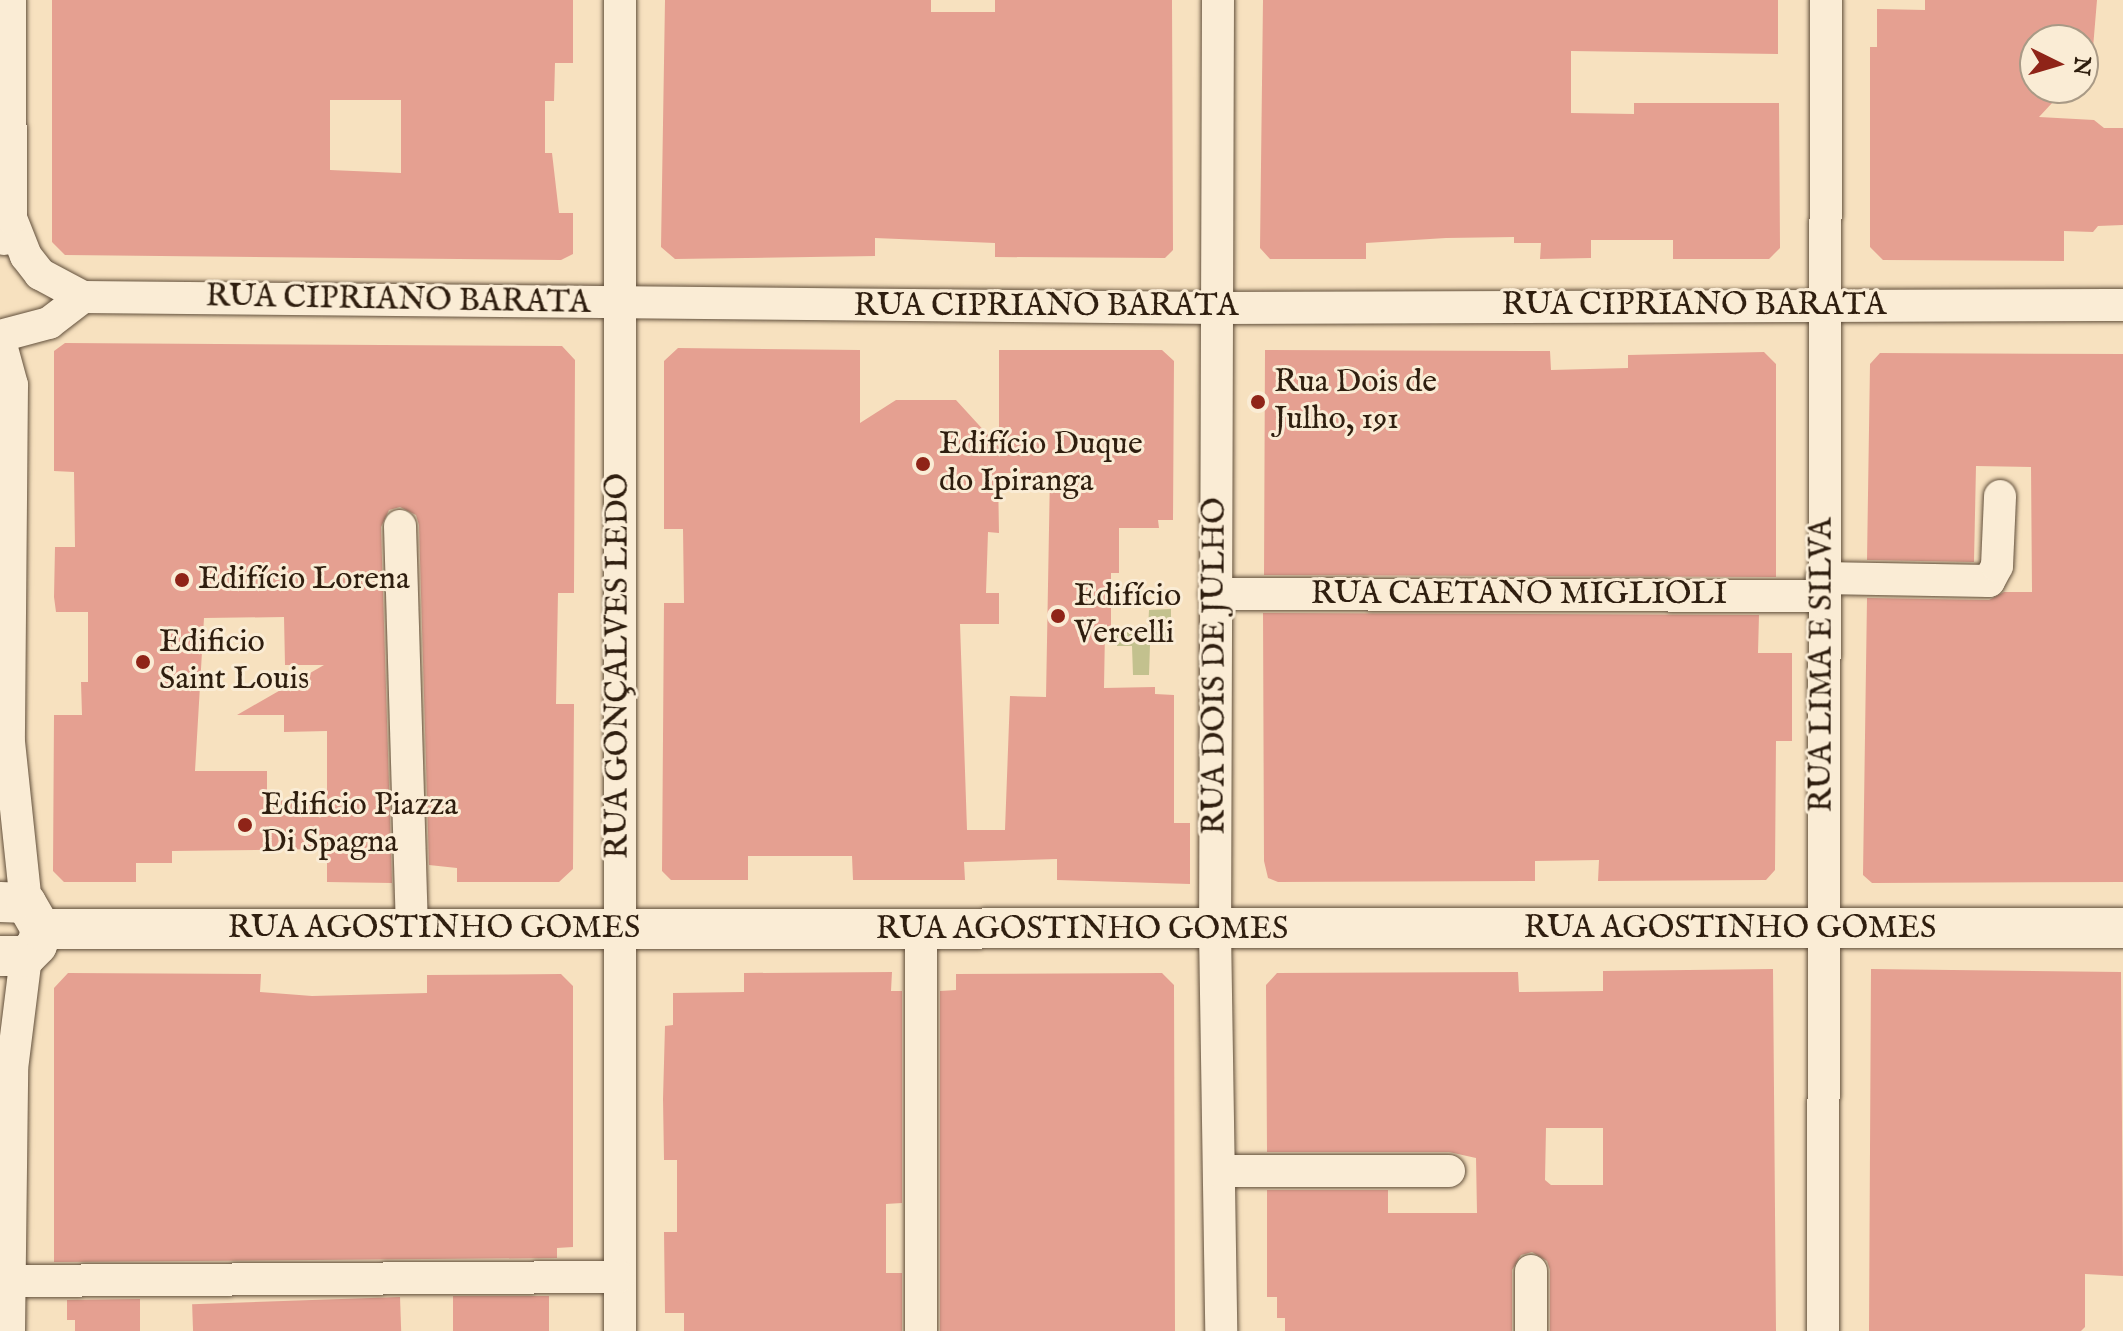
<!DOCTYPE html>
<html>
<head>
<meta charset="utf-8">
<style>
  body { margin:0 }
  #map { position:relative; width:2123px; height:1331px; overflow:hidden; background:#f7e1bf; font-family:"IM FELL English",serif }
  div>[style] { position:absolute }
  .green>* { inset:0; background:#c3c18e }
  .building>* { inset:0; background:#e5a091; transform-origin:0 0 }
  .roads { filter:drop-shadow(0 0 2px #614f3b) drop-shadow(0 0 2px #614f3b) }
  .minor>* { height:32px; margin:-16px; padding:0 16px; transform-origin:16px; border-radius:16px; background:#faecd5 }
  .tertiary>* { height:40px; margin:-20px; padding:0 20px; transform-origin:20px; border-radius:20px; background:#faecd5 }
  .dots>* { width:22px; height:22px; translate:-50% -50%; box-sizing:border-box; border:4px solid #faecd5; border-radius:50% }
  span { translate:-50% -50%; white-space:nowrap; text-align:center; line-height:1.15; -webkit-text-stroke:6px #faecd5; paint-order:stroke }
  .street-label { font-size:32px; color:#2f1e0f }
  .poi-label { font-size:32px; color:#2f1e0f }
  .left { translate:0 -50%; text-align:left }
  .north { position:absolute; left:2019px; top:24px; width:80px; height:80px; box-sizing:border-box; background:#faecd5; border:2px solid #a99a86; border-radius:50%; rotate:95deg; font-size:22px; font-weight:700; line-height:32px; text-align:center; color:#2f1e0f }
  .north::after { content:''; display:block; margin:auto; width:28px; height:36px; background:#8f2418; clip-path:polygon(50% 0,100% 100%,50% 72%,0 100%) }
</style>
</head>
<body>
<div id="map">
  <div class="green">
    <i style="clip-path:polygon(1171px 609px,1171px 645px,1150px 645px,1149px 675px,1133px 675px,1132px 646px,1117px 646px,1117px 629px,1148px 629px,1149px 610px)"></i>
  </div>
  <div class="building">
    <i style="clip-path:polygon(evenodd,52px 0,573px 0,573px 63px,555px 63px,554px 101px,545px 101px,545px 153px,552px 153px,559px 213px,573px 213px,573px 254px,561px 260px,65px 255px,52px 242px,52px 0,330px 100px,401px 100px,401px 173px,330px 170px,330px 100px)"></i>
    <i style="clip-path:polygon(665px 0,931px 0,931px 12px,995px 12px,995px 0,1172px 0,1173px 250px,1165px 258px,995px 257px,995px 243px,875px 238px,875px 256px,675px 259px,661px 247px)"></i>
    <i style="clip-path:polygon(1263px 0,1778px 0,1778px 54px,1571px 51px,1571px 113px,1634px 114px,1634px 103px,1779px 103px,1780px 248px,1769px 259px,1673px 259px,1673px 240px,1591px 240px,1591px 258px,1540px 259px,1541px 243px,1514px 243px,1514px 237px,1446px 238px,1366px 243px,1366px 259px,1270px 259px,1260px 248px)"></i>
    <i style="clip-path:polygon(1925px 0,2097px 0,2092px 60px,2083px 70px,2083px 40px,2035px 40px,2035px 88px,2066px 88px,2039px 117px,2094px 120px,2104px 128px,2123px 128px,2123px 225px,2098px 226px,2093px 232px,2064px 231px,2064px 261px,1883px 260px,1870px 247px,1870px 47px,1877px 47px,1877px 9px,1925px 10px)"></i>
    <i style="clip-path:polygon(evenodd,65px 343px,562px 346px,575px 360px,574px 593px,558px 593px,556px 704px,574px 704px,573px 869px,559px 882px,457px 882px,457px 868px,429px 865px,419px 525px,416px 515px,400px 507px,389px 510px,381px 527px,392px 883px,327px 882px,327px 849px,172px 851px,172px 863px,136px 863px,136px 882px,64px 882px,53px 871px,54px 715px,82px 715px,81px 682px,88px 682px,88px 612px,56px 612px,54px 597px,55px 547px,75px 547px,74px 472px,54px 471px,54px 351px,65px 343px,284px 617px,285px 665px,324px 665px,237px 715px,284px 715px,284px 732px,327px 731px,327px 800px,267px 800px,267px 771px,195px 771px,204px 618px,284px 617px)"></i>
    <i style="clip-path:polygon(evenodd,678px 348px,860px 350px,860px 423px,896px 400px,956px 400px,999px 447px,999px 350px,1162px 350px,1174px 361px,1173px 520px,1158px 520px,1159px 528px,1119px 528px,1119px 573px,1111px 573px,1111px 630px,1105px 630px,1104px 688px,1155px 687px,1155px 694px,1174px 695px,1174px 823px,1190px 823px,1190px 884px,1057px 880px,1057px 859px,964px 862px,965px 880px,853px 880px,852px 856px,748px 856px,748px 880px,671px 880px,662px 871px,664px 603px,684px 603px,683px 529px,664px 529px,664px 361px,678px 348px,998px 473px,1050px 473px,1046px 697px,1010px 696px,1005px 830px,967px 830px,960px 624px,999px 624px,999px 593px,986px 593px,988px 532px,999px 533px,998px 473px)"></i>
    <i style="clip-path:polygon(1265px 350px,1550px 351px,1551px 370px,1628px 368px,1628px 355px,1764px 352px,1776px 364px,1776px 577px,1264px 575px)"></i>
    <i style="clip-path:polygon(1880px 353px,2123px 354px,2123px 882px,1872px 883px,1863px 875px,1867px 598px,1989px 600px,2004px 592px,2032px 592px,2031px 467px,1976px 466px,1974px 562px,1867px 560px,1870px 364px)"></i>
    <i style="clip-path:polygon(1263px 613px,1759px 615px,1758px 653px,1792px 653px,1792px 741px,1776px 741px,1775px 870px,1766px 880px,1598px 881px,1599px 860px,1535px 861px,1535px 881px,1278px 882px,1268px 878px,1264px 861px)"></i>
    <i style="clip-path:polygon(evenodd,1773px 969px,1776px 1331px,1550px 1331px,1550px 1270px,1547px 1261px,1532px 1252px,1521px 1255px,1512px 1270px,1512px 1331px,1285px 1331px,1285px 1318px,1277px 1318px,1277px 1297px,1267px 1297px,1267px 1190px,1388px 1190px,1388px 1213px,1477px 1213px,1476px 1158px,1449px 1152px,1267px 1152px,1266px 985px,1277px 973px,1518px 972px,1519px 992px,1603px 991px,1603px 971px,1773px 969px,1546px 1128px,1603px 1128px,1603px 1185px,1551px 1185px,1545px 1180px,1546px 1128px)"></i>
    <i style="clip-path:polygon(1871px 969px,2121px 972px,2123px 1276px,2085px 1274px,2085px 1327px,2081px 1331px,1869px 1331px)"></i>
    <i style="clip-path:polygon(892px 972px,891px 991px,902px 991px,902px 1203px,886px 1204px,886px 1273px,902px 1273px,902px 1331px,684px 1331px,684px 1313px,665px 1313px,664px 1232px,677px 1232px,677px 1160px,664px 1160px,663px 1099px,665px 1026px,673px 1025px,673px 993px,744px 992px,744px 973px)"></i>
    <i style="clip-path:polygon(68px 973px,261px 974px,260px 992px,312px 996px,427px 993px,427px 975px,561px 974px,573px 986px,573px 1247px,557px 1248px,557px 1258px,54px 1262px,54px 988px)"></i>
    <i style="clip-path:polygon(1162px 973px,1174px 985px,1175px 1331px,940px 1331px,940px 991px,956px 990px,956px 974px)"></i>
    <i style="left:549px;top:1296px;width:35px;height:96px;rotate:90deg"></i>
    <i style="left:400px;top:1297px;width:34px;height:208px;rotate:88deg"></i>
    <i style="clip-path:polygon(140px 1299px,140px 1331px,75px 1331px,75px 1320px,67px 1320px,67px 1300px)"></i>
  </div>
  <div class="roads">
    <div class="minor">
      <i style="left:620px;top:0;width:1331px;rotate:90deg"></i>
      <i style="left:1218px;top:0;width:930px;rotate:90.18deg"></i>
      <i style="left:1215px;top:930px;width:401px;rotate:89.1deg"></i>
      <i style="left:11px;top:218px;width:41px;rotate:68.5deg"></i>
      <i style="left:26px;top:256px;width:23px;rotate:52deg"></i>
      <i style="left:40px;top:274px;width:49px;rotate:28.1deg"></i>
      <i style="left:83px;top:297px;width:1135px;rotate:0.56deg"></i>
      <i style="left:1218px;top:308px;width:905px;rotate:-0.19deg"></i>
      <i style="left:4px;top:239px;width:22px;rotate:-72deg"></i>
      <i style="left:11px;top:218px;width:218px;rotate:-90.3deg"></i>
      <i style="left:0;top:336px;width:51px;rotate:-14.9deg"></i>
      <i style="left:49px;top:323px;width:43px;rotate:-37.4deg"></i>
      <i style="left:0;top:341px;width:46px;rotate:74.7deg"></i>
      <i style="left:12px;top:385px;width:357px;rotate:90.5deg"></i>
      <i style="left:9px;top:742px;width:162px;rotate:84deg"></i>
      <i style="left:400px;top:526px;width:403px;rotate:88.3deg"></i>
      <i style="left:1822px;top:578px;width:167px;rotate:1deg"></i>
      <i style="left:1989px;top:581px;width:17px;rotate:-62deg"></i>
      <i style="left:1997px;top:566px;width:70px;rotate:-87.5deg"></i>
      <i style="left:1215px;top:594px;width:607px;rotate:0.19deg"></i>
      <i style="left:921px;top:930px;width:401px;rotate:90deg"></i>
      <i style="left:1219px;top:1171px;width:230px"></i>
      <i style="left:1531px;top:1271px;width:60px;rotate:90deg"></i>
      <i style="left:8px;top:1281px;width:611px;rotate:-0.38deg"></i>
      <i style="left:9px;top:1331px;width:262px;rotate:-89.3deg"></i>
      <i style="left:12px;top:1069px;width:114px;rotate:-82.9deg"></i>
      <i style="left:1823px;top:1331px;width:1331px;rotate:-89.87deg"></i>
    </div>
    <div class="tertiary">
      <i style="left:0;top:902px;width:26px;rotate:2deg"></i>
      <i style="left:26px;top:903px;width:30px;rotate:60deg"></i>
      <i style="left:41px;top:929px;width:16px;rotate:104deg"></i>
      <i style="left:37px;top:945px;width:16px;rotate:135deg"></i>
      <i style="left:26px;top:956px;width:26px;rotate:180deg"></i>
      <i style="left:41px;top:929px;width:2082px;rotate:-0.03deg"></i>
    </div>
  </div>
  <div class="dots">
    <i style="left:1258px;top:402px;background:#8f2418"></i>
    <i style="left:923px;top:464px;background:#8f2418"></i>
    <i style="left:182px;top:580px;background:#8f2418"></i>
    <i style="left:1058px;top:616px;background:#8f2418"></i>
    <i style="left:143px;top:662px;background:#8f2418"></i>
    <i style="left:245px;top:825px;background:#8f2418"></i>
  </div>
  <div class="street-label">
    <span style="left:398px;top:301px;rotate:1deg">RUA CIPRIANO BARATA</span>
    <span style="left:1694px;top:306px">RUA CIPRIANO BARATA</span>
    <span style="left:1046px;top:307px">RUA CIPRIANO BARATA</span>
    <span style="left:1519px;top:595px">RUA CAETANO MIGLIOLI</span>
    <span style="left:1823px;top:665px;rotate:-90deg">RUA LIMA E SILVA</span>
    <span style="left:619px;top:666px;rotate:-90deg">RUA GONÇALVES LEDO</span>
    <span style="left:1216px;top:666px;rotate:-90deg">RUA DOIS DE JULHO</span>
    <span style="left:434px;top:929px">RUA AGOSTINHO GOMES</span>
    <span style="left:1730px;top:929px">RUA AGOSTINHO GOMES</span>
    <span style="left:1082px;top:930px">RUA AGOSTINHO GOMES</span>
  </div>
  <div class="poi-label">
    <span class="left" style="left:1274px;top:402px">Rua Dois de<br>Julho, 191</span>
    <span class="left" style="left:939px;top:464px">Edifício Duque<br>do Ipiranga</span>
    <span class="left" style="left:198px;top:580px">Edifício Lorena</span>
    <span class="left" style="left:1074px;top:616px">Edifício<br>Vercelli</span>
    <span class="left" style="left:159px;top:662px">Edificio<br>Saint Louis</span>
    <span class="left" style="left:261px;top:825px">Edificio Piazza<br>Di Spagna</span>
  </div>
  <div class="north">N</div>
</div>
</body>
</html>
